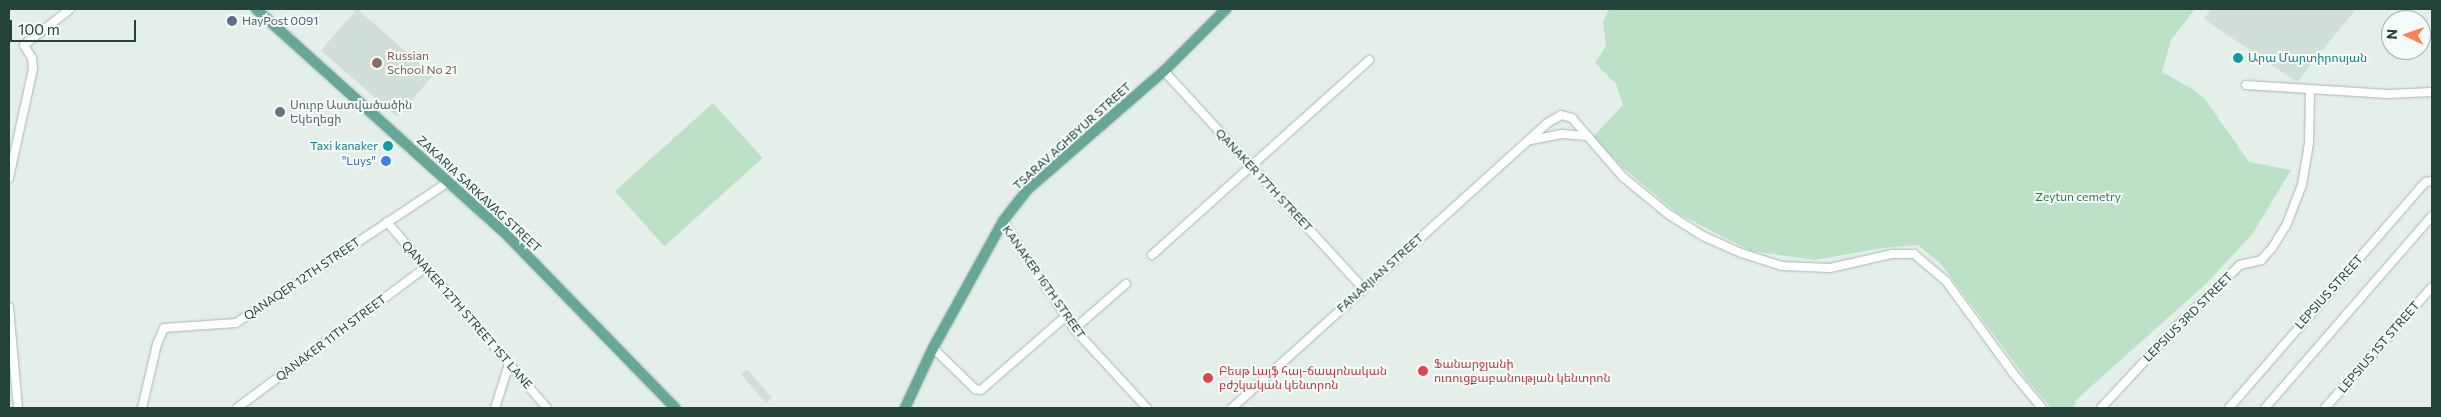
<!DOCTYPE html>
<html>
<head>
<meta charset="utf-8">
<style>
  body { margin:0 }
  #map { position:relative; width:2441px; height:417px; overflow:hidden; background:#e4efea; font-family:Commissioner,"Noto Sans Armenian",sans-serif }
  div>[style] { position:absolute }
  .built>* { inset:0; background:#d2dfd9; transform-origin:0 0 }
  .green>* { inset:0; background:#bce1c7; transform-origin:0 0 }
  .roads { filter:drop-shadow(0 0 1px #a6b8b2) drop-shadow(0 0 1px #a6b8b2) }
  .minor>* { height:8px; margin:-4px; padding:0 4px; transform-origin:4px; border-radius:4px; background:#fff }
  .major>* { height:10px; margin:-5px; padding:0 5px; transform-origin:5px; border-radius:5px; background:#66a797 }
  .dots>* { width:14px; height:14px; translate:-50% -50%; box-sizing:border-box; border:2px solid #f5fbf8; border-radius:50% }
  span { translate:-50% -50%; white-space:nowrap; text-align:center; line-height:1.15; -webkit-text-stroke:4px #f5fbf8; paint-order:stroke }
  .service-label { font-size:12px; color:#4e5e75 }
  .left { translate:0 -50%; text-align:left }
  .education-label { font-size:12px; color:#785e54 }
  .culture-label { font-size:12px; color:#0d838f }
  .right { translate:-100% -50%; text-align:right }
  .worship-label { font-size:12px; color:#5b616d }
  .street-label { font-size:12px; color:#22423a }
  .shop-label { font-size:12px; color:#366cbe }
  .park-label { font-size:12px; color:#297c4a }
  .health-label { font-size:12px; color:#be3a42 }
  .frame { position:absolute; inset:0; border:10px solid #22423a; pointer-events:none }
  .north { position:absolute; left:2381px; top:10px; width:50px; height:50px; box-sizing:border-box; background:#f5fbf8; border:1px solid #a1b1ac; border-radius:50%; rotate:273deg; font-size:14px; font-weight:700; line-height:20px; text-align:center; color:#22423a }
  .north::after { content:''; display:block; margin:auto; width:18px; height:22px; background:#fb8156; clip-path:polygon(50% 0,100% 100%,50% 72%,0 100%) }
  .scale { position:absolute; left:10px; top:20px; width:126px; height:22px; box-sizing:border-box; border:2px solid #22423a; border-top:0; padding-left:6px; font-size:15px; line-height:18px; white-space:nowrap; color:#22423a; -webkit-text-stroke:4px #f5fbf8; paint-order:stroke }
</style>
</head>
<body>
<div id="map">
  <div class="built">
    <i style="left:357px;top:9px;width:101px;height:55px;rotate:41deg"></i>
    <i style="clip-path:polygon(2211px 9px,2356px 9px,2297px 82px,2204px 19px)"></i>
    <i style="left:747px;top:369px;width:38px;height:8px;rotate:49deg"></i>
  </div>
  <div class="green">
    <i style="clip-path:polygon(1609px 9px,2195px 9px,2171px 40px,2162px 72px,2194px 90px,2205px 99px,2249px 162px,2291px 170px,2253px 233px,2208px 282px,2076px 400px,2074px 408px,2051px 408px,2027px 380px,1941px 264px,1918px 245px,1883px 248px,1815px 260px,1751px 251px,1677px 213px,1623px 168px,1593px 137px,1623px 105px,1616px 84px,1595px 63px,1606px 46px,1603px 22px)"></i>
    <i style="left:713px;top:103px;width:74px;height:132px;rotate:48deg"></i>
  </div>
  <div class="roads">
    <div class="minor">
      <i style="left:1164px;top:71px;width:294px;rotate:47.5deg"></i>
      <i style="left:2246px;top:85px;width:142px;rotate:3.6deg"></i>
      <i style="left:2388px;top:94px;width:44px;rotate:-2.6deg"></i>
      <i style="left:1531px;top:140px;width:32px;rotate:-11deg"></i>
      <i style="left:1562px;top:134px;width:24px;rotate:5deg"></i>
      <i style="left:9px;top:178px;width:112px;rotate:-77.6deg"></i>
      <i style="left:33px;top:69px;width:11px;rotate:-95deg"></i>
      <i style="left:32px;top:58px;width:15px;rotate:-122deg"></i>
      <i style="left:24px;top:45px;width:58px;rotate:-38deg"></i>
      <i style="left:1003px;top:221px;width:129px;rotate:56.7deg"></i>
      <i style="left:1074px;top:329px;width:108px;rotate:47.3deg"></i>
      <i style="left:387px;top:222px;width:245px;rotate:49.3deg"></i>
      <i style="left:1152px;top:255px;width:292px;rotate:-41.9deg"></i>
      <i style="left:9px;top:307px;width:101px;rotate:84.9deg"></i>
      <i style="left:1074px;top:329px;width:69px;rotate:-40.9deg"></i>
      <i style="left:933px;top:348px;width:59px;rotate:44.3deg"></i>
      <i style="left:975px;top:389px;width:6px;rotate:9deg"></i>
      <i style="left:981px;top:390px;width:113px;rotate:-41deg"></i>
      <i style="left:142px;top:408px;width:66px;rotate:-76.8deg"></i>
      <i style="left:157px;top:344px;width:17px;rotate:-66deg"></i>
      <i style="left:164px;top:328px;width:72px;rotate:-4deg"></i>
      <i style="left:236px;top:323px;width:255px;rotate:-33.6deg"></i>
      <i style="left:237px;top:408px;width:234px;rotate:-36.7deg"></i>
      <i style="left:495px;top:408px;width:46px;rotate:-72.3deg"></i>
      <i style="left:1232px;top:408px;width:423px;rotate:-42.1deg"></i>
      <i style="left:1546px;top:124px;width:17px;rotate:-31deg"></i>
      <i style="left:1561px;top:115px;width:11px;rotate:15deg"></i>
      <i style="left:1572px;top:118px;width:78px;rotate:49.2deg"></i>
      <i style="left:1623px;top:177px;width:58px;rotate:39.4deg"></i>
      <i style="left:1668px;top:214px;width:41px;rotate:32.2deg"></i>
      <i style="left:1703px;top:236px;width:42px;rotate:24.1deg"></i>
      <i style="left:1741px;top:253px;width:43px;rotate:17.6deg"></i>
      <i style="left:1782px;top:266px;width:48px;rotate:2.4deg"></i>
      <i style="left:1830px;top:268px;width:64px;rotate:-12.7deg"></i>
      <i style="left:1892px;top:254px;width:22px"></i>
      <i style="left:1914px;top:254px;width:42px;rotate:40.2deg"></i>
      <i style="left:1946px;top:281px;width:114px;rotate:53.9deg"></i>
      <i style="left:2013px;top:373px;width:45px;rotate:50.4deg"></i>
      <i style="left:2101px;top:408px;width:113px;rotate:-47.1deg"></i>
      <i style="left:2178px;top:325px;width:86px;rotate:-44.1deg"></i>
      <i style="left:2240px;top:265px;width:22px;rotate:-13deg"></i>
      <i style="left:2261px;top:260px;width:16px;rotate:-47deg"></i>
      <i style="left:2272px;top:248px;width:26px;rotate:-58deg"></i>
      <i style="left:2286px;top:226px;width:44px;rotate:-68.7deg"></i>
      <i style="left:2302px;top:185px;width:43px;rotate:-80.5deg"></i>
      <i style="left:2309px;top:143px;width:53px;rotate:-88.9deg"></i>
      <i style="left:2229px;top:408px;width:293px;rotate:-49deg"></i>
      <i style="left:2421px;top:187px;width:7px;rotate:-45deg"></i>
      <i style="left:2426px;top:182px;width:6px;rotate:-9deg"></i>
      <i style="left:2265px;top:408px;width:254px;rotate:-49deg"></i>
      <i style="left:2325px;top:408px;width:162px;rotate:-48.5deg"></i>
    </div>
    <div class="major">
      <i style="left:256px;top:9px;width:336px;rotate:42deg"></i>
      <i style="left:506px;top:234px;width:243px;rotate:45.8deg"></i>
      <i style="left:905px;top:408px;width:66px;rotate:-65deg"></i>
      <i style="left:933px;top:348px;width:145px;rotate:-61.1deg"></i>
      <i style="left:1003px;top:221px;width:39px;rotate:-52deg"></i>
      <i style="left:1027px;top:190px;width:181px;rotate:-41deg"></i>
      <i style="left:1164px;top:71px;width:88px;rotate:-45deg"></i>
    </div>
  </div>
  <div class="dots">
    <i style="left:232px;top:21px;background:#5c6f8a"></i>
    <i style="left:2238px;top:58px;background:#0f9aa8"></i>
    <i style="left:377px;top:63px;background:#8d6e63"></i>
    <i style="left:280px;top:112px;background:#6b7280"></i>
    <i style="left:388px;top:146px;background:#0f9aa8"></i>
    <i style="left:386px;top:161px;background:#3f7fe0"></i>
    <i style="left:1423px;top:371px;background:#e0444e"></i>
    <i style="left:1208px;top:378px;background:#e0444e"></i>
  </div>
  <div class="service-label">
    <span class="left" style="left:242px;top:21px">HayPost 0091</span>
  </div>
  <div class="education-label">
    <span class="left" style="left:387px;top:63px">Russian<br>School No 21</span>
  </div>
  <div class="culture-label">
    <span class="left" style="left:2248px;top:58px">Արա Մարտիրոսյան</span>
    <span class="right" style="left:378px;top:146px">Taxi kanaker</span>
  </div>
  <div class="worship-label">
    <span class="left" style="left:290px;top:112px">Սուրբ Աստվածածին<br>Եկեղեցի</span>
  </div>
  <div class="street-label">
    <span style="left:1072px;top:136px;rotate:-42deg">TSARAV AGHBYUR STREET</span>
    <span style="left:1264px;top:180px;rotate:47deg">QANAKER 17TH STREET</span>
    <span style="left:479px;top:194px;rotate:43deg">ZAKARIA SARKAVAG STREET</span>
    <span style="left:1380px;top:273px;rotate:-42deg">FANARJIAN STREET</span>
    <span style="left:302px;top:279px;rotate:-34deg">QANAQER 12TH STREET</span>
    <span style="left:1044px;top:282px;rotate:55deg">KANAKER 16TH STREET</span>
    <span style="left:2329px;top:292px;rotate:-48deg">LEPSIUS STREET</span>
    <span style="left:467px;top:315px;rotate:49deg">QANAKER 12TH STREET 1ST LANE</span>
    <span style="left:2188px;top:317px;rotate:-45deg">LEPSIUS 3RD STREET</span>
    <span style="left:331px;top:338px;rotate:-37deg">QANAKER 11TH STREET</span>
    <span style="left:2379px;top:347px;rotate:-49deg">LEPSIUS 1ST STREET</span>
  </div>
  <div class="shop-label">
    <span class="right" style="left:376px;top:161px">"Luys"</span>
  </div>
  <div class="park-label">
    <span style="left:2078px;top:197px">Zeytun cemetry</span>
  </div>
  <div class="health-label">
    <span class="left" style="left:1434px;top:371px">Ֆանարջյանի<br>ուռուցքաբանության կենտրոն</span>
    <span class="left" style="left:1219px;top:378px">Բեսթ Լայֆ հայ-ճապոնական<br>բժշկական կենտրոն</span>
  </div>
  <div class="frame"></div>
  <div class="north">N</div>
  <div class="scale">100 m</div>
</div>
</body>
</html>
